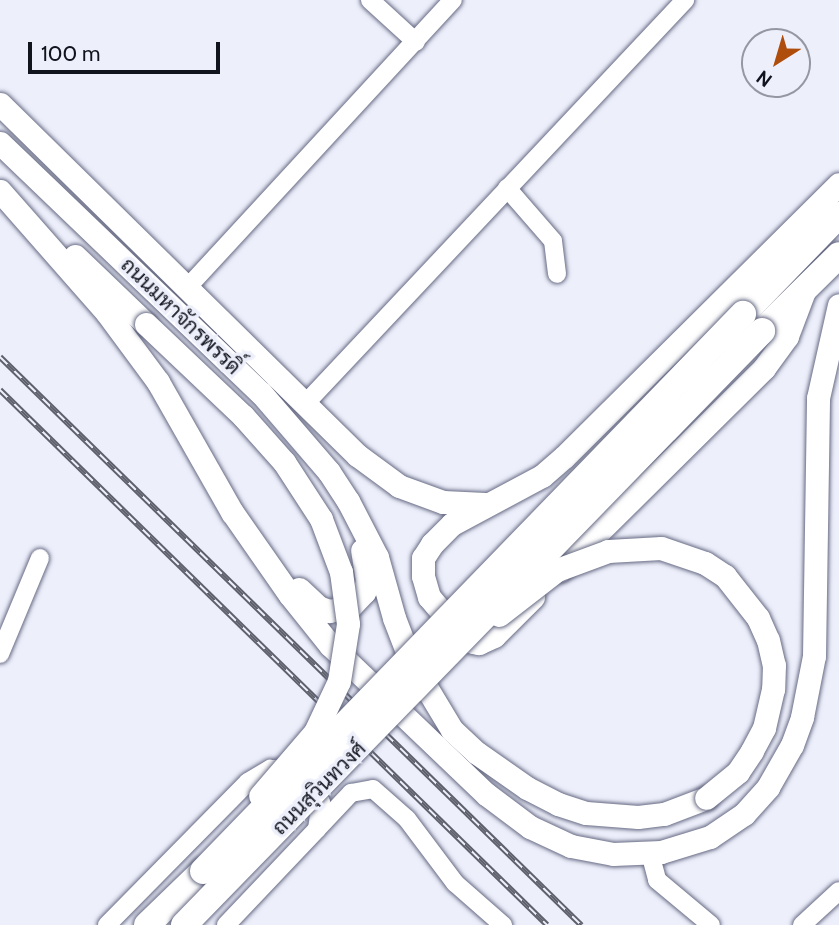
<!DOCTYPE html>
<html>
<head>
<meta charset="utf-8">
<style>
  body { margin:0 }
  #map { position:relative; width:839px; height:925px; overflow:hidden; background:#edeffb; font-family:Cabin,Sarabun,sans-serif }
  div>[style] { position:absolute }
  .roads { filter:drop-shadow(0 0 2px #666a83) drop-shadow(0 0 2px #666a83) }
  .minor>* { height:18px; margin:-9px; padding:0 9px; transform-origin:9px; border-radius:9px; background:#fff }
  .major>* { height:23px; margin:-11.5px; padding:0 11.5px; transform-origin:11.5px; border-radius:11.5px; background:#fff }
  .highway>* { height:26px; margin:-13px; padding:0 13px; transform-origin:13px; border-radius:13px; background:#fff }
  .rail>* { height:6px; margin-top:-3px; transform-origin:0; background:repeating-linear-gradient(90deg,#edeffb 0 10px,#5e606b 0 20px); box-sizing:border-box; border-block:2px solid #5e606b }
  .bridges { filter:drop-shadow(0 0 2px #666a83) drop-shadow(0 0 2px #666a83) }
  .major-bridge>* { height:23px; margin:-11.5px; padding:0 11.5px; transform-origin:11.5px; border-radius:11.5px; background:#fff }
  .highway-bridge>* { height:26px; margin:-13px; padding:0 13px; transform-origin:13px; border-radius:13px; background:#fff }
  span { translate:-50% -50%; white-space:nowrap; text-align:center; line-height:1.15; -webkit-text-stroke:7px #edeffb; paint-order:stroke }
  .street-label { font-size:21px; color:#11131d }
  .north { position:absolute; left:741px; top:28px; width:70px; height:70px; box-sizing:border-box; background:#edeffb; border:2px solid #9597a2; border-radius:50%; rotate:217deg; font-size:19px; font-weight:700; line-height:28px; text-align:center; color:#11131d }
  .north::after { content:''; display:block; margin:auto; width:24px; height:32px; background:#af4e0c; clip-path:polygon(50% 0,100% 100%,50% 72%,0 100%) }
  .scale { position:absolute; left:28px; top:42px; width:192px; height:32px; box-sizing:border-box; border:4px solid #11131d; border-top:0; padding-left:9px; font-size:21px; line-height:24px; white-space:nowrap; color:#11131d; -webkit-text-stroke:5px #edeffb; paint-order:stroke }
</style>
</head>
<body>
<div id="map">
  <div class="roads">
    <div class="minor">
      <i style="left:370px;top:0;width:62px;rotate:42.4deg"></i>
      <i style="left:507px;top:188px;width:70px;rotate:49deg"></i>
      <i style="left:553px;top:241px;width:33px;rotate:83deg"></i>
      <i style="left:187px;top:288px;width:392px;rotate:-47.3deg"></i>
      <i style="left:305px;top:404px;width:555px;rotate:-46.75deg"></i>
      <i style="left:0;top:654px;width:104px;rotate:-67.4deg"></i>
      <i style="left:317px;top:829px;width:50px;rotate:-46.6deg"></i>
      <i style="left:351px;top:793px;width:22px;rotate:-10deg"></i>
      <i style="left:373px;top:789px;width:45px;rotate:41.4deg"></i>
      <i style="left:407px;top:819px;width:80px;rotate:53.1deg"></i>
      <i style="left:455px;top:883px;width:64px;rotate:41.2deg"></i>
      <i style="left:650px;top:853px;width:28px;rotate:75deg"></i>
      <i style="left:657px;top:880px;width:70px;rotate:39.8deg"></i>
      <i style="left:107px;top:925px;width:201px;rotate:-45.4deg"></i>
      <i style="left:248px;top:782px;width:26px;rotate:-31deg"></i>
      <i style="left:270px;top:769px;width:18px"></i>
      <i style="left:226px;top:925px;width:132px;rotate:-46.5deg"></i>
      <i style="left:317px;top:829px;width:27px;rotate:-82deg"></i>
      <i style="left:321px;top:802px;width:20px;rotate:-117deg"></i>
      <i style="left:802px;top:925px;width:50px;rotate:-42.6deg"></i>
    </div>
    <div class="major">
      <i style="left:0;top:104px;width:501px;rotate:44.51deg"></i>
      <i style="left:357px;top:455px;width:52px;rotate:36.4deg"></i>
      <i style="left:399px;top:486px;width:47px;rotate:20deg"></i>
      <i style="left:443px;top:502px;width:42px;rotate:2.7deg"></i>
      <i style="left:0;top:143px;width:361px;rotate:43.8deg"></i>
      <i style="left:261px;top:393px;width:104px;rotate:49.3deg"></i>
      <i style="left:329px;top:472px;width:35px;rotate:57deg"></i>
      <i style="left:348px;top:501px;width:63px;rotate:62.6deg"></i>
      <i style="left:377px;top:557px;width:63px;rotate:74.4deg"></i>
      <i style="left:394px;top:618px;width:47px;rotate:68.9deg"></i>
      <i style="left:411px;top:662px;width:79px;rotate:58.9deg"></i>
      <i style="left:452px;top:730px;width:34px;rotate:43deg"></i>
      <i style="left:477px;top:753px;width:61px;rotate:35deg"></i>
      <i style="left:527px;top:788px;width:35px;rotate:27deg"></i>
      <i style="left:558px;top:804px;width:29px;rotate:18deg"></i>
      <i style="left:586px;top:813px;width:52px;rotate:4.4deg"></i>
      <i style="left:638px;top:817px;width:26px;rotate:-7deg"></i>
      <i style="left:664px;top:814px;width:45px;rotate:-20.9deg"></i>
      <i style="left:0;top:191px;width:162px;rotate:48.7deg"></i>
      <i style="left:107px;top:313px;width:86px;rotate:53.5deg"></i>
      <i style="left:158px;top:382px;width:150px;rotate:60.4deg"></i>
      <i style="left:232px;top:512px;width:101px;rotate:55.1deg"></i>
      <i style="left:290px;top:595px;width:64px;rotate:51.3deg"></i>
      <i style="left:330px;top:645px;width:216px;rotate:43.7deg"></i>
      <i style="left:486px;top:794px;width:55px;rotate:36.9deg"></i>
      <i style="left:530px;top:827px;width:45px;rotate:24.9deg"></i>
      <i style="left:571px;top:846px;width:43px;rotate:10.8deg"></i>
      <i style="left:613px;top:854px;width:48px;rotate:-2.4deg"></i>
      <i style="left:661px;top:852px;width:51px;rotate:-17deg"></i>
      <i style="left:710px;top:837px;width:41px;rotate:-34.1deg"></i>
      <i style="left:744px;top:814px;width:36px;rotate:-48deg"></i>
      <i style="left:768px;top:787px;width:48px;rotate:-60.3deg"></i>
      <i style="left:792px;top:745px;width:30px;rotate:-70deg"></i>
      <i style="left:802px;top:717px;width:62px;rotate:-78.9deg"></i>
      <i style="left:814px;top:656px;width:258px;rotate:-89.1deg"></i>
      <i style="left:818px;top:398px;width:95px;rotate:-77.3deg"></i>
      <i style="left:75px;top:256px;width:98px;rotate:43.8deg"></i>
      <i style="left:560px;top:570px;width:287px;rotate:-44.7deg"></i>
      <i style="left:764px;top:368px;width:39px;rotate:-54deg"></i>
      <i style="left:787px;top:336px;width:48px;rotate:-69.3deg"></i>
      <i style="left:299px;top:589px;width:26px;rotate:43deg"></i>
      <i style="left:318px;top:607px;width:12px;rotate:20deg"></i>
      <i style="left:329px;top:611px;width:21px;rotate:-11deg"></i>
      <i style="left:350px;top:607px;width:21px;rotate:-47deg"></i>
      <i style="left:364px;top:592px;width:11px;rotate:-75deg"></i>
      <i style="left:367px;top:581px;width:31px;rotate:-99deg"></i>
      <i style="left:533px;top:597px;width:55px;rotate:135deg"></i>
      <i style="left:494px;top:636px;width:17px;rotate:155deg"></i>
      <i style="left:479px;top:643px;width:6px;rotate:-171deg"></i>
      <i style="left:473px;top:642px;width:13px;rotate:-151deg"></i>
      <i style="left:462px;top:636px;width:51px;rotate:-130.2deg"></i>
      <i style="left:429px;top:597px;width:22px;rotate:-106deg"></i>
      <i style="left:423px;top:576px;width:18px;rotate:-90deg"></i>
      <i style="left:423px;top:558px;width:17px;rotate:-57deg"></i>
      <i style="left:432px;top:544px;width:28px;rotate:-45deg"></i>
      <i style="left:452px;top:524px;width:102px;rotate:-28.1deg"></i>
      <i style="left:542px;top:476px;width:29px;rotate:-41deg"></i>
      <i style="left:564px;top:457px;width:387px;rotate:-44.8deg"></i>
    </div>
    <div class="highway">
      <i style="left:743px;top:314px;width:138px;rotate:-45.9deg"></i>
      <i style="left:762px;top:331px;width:108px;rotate:-44.6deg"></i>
      <i style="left:147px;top:925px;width:78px;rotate:-44deg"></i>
    </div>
  </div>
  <div class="rail">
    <i style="left:0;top:357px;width:813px;rotate:44.35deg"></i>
    <i style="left:0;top:390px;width:765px;rotate:44.36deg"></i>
  </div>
  <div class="bridges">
    <div class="major-bridge">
      <i style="left:146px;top:324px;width:134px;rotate:43.5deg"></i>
      <i style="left:243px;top:416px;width:62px;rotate:48.3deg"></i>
      <i style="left:284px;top:462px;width:68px;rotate:57deg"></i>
      <i style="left:321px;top:519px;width:57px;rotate:69.3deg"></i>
      <i style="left:341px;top:572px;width:52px;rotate:82.3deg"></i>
      <i style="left:348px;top:624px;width:58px;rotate:99deg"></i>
      <i style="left:339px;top:681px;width:56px;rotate:115.2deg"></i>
      <i style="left:315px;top:732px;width:84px;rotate:130.7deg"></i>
      <i style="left:499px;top:615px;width:73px;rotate:-37.8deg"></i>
      <i style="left:557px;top:570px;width:54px;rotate:-20.4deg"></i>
      <i style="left:608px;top:551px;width:53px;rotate:-3.2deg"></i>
      <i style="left:661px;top:548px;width:46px;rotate:18.8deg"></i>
      <i style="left:705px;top:563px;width:24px;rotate:33deg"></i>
      <i style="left:725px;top:576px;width:53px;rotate:51.8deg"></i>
      <i style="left:758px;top:618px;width:24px;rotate:66deg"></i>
      <i style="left:768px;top:640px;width:26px;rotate:77deg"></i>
      <i style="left:774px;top:665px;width:24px;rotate:92deg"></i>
      <i style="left:773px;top:689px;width:40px;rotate:103deg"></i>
      <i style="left:764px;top:728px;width:26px;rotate:118deg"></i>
      <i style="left:752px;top:751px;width:25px;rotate:124deg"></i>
      <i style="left:738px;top:772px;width:41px;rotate:140.9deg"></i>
    </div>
    <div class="highway-bridge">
      <i style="left:203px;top:871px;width:776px;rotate:-45.89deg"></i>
      <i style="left:184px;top:925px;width:829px;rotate:-45.78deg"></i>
    </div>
  </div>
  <div class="street-label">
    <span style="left:181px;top:316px;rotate:44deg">ถนนมหาจักรพรรดิ์</span>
    <span style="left:319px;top:788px;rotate:-45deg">ถนนสุวินทวงศ์</span>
  </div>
  <div class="north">N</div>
  <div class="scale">100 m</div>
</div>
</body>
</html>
